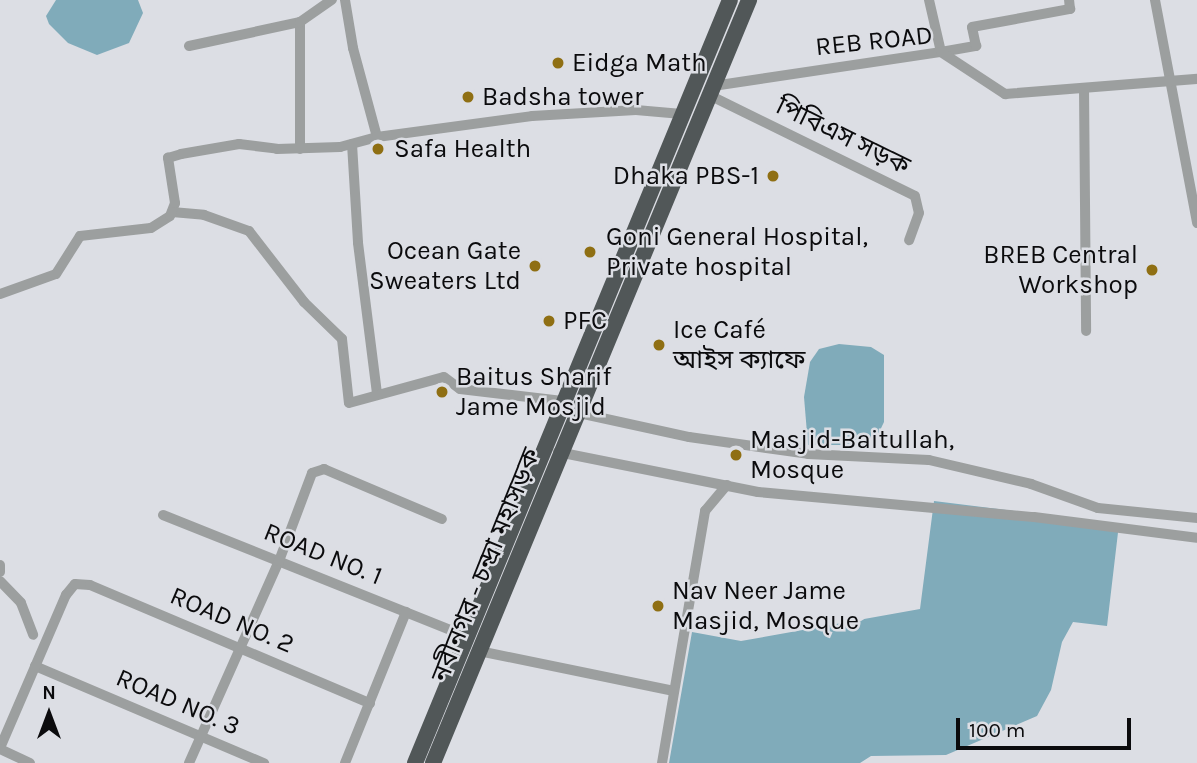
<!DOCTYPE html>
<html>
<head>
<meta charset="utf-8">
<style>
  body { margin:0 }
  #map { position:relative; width:1197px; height:763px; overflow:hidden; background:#dcdee4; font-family:Karla,"Noto Sans Bengali",sans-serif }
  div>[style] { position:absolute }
  .water>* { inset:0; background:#80abba }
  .minor>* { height:10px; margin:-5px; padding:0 5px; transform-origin:5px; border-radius:5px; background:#9c9f9f }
  .highway>* { height:16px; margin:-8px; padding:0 8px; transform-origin:8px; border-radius:8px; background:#515758 }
  .dots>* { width:19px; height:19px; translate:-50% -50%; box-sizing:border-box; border:4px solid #dcdee4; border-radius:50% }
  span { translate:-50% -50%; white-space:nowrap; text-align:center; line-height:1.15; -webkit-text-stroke:5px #dcdee4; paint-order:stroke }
  .street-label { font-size:26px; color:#0b0b0d }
  .poi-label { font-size:26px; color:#0b0b0d }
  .left { translate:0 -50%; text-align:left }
  .right { translate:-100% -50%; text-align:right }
  .north { position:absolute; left:14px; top:679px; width:70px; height:70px; -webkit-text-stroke:5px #dcdee4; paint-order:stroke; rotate:0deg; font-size:19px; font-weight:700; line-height:28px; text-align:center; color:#0b0b0d }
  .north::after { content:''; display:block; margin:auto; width:24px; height:32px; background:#0b0b0d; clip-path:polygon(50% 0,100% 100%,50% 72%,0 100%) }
  .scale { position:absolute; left:956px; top:718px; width:175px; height:32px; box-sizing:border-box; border:4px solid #0b0b0d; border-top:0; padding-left:9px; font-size:21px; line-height:24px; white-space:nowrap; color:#0b0b0d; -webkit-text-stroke:5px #dcdee4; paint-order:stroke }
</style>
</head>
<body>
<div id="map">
  <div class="water">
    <i style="clip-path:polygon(56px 0,138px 0,143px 13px,129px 43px,97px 55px,68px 43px,49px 24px,46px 16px)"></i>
    <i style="clip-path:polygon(839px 344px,871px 347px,884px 355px,884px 422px,873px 445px,808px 445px,804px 397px,810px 362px,819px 349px)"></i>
    <i style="clip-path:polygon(934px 501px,1119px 524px,1107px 626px,1073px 622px,1062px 642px,1051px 690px,1037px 716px,946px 755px,871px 756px,860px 763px,669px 763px,692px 632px,741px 641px,920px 609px)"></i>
  </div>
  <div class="minor">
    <i style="left:345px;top:0;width:49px;rotate:80.5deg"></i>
    <i style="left:353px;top:48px;width:92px;rotate:74.9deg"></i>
    <i style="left:929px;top:0;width:53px;rotate:77deg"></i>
    <i style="left:941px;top:52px;width:36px;rotate:-10deg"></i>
    <i style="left:976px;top:46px;width:19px;rotate:-102deg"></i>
    <i style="left:972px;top:27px;width:100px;rotate:-10.4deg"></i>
    <i style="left:1070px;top:9px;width:9px;rotate:-96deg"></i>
    <i style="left:1155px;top:0;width:227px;rotate:79.3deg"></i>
    <i style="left:300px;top:22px;width:127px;rotate:90deg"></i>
    <i style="left:189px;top:46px;width:114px;rotate:-12.2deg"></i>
    <i style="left:300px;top:22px;width:39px;rotate:-35deg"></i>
    <i style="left:713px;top:86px;width:231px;rotate:-8.5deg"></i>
    <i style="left:941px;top:52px;width:77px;rotate:33.3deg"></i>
    <i style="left:1005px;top:94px;width:193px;rotate:-4.5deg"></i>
    <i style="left:1084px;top:88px;width:243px;rotate:89.5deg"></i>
    <i style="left:709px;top:95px;width:229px;rotate:26.1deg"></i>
    <i style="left:915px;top:196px;width:17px;rotate:77deg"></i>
    <i style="left:919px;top:213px;width:29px;rotate:110deg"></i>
    <i style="left:352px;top:144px;width:99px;rotate:86.5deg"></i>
    <i style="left:358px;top:243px;width:152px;rotate:82.8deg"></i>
    <i style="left:172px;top:212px;width:32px;rotate:5deg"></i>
    <i style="left:204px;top:215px;width:48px;rotate:19.6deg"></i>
    <i style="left:249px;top:231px;width:90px;rotate:52.2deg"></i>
    <i style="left:304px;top:302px;width:53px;rotate:44.2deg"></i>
    <i style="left:342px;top:339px;width:64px;rotate:83.8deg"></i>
    <i style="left:349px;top:403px;width:98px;rotate:-15.3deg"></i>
    <i style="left:444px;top:377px;width:20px;rotate:37deg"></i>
    <i style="left:460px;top:389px;width:103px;rotate:6.7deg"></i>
    <i style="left:0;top:294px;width:59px;rotate:-19.7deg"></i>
    <i style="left:56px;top:274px;width:45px;rotate:-57.7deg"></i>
    <i style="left:80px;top:236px;width:71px;rotate:-6.4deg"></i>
    <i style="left:151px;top:228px;width:22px;rotate:-32deg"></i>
    <i style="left:170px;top:216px;width:14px;rotate:-69deg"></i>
    <i style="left:175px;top:203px;width:46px;rotate:-98.8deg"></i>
    <i style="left:168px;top:158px;width:14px;rotate:-17deg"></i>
    <i style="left:181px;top:154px;width:59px;rotate:-9.8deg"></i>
    <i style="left:239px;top:144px;width:38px;rotate:7deg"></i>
    <i style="left:277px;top:149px;width:63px;rotate:-1.8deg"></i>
    <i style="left:340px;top:147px;width:38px;rotate:-15deg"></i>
    <i style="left:377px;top:137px;width:156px;rotate:-7.7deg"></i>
    <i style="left:532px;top:116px;width:104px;rotate:-3.3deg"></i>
    <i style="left:636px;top:110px;width:46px;rotate:5deg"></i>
    <i style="left:579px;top:413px;width:113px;rotate:12.3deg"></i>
    <i style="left:689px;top:437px;width:120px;rotate:8.1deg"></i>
    <i style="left:808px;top:454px;width:121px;rotate:2.8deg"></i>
    <i style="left:929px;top:460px;width:105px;rotate:13.2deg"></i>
    <i style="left:1031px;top:484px;width:71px;rotate:19.7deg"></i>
    <i style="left:1098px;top:508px;width:100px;rotate:5.8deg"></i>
    <i style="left:558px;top:452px;width:204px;rotate:11.3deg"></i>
    <i style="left:758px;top:492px;width:277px;rotate:5.2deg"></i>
    <i style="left:1034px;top:517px;width:164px;rotate:7.3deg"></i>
    <i style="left:163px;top:515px;width:326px;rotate:21.8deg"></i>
    <i style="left:0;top:565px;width:7px;rotate:90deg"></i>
    <i style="left:0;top:581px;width:30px;rotate:46deg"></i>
    <i style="left:21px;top:603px;width:34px;rotate:69deg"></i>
    <i style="left:479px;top:651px;width:199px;rotate:11.6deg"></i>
    <i style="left:35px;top:666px;width:249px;rotate:23deg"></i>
    <i style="left:0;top:748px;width:167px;rotate:-66.7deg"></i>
    <i style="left:66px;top:595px;width:14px;rotate:-51deg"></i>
    <i style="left:75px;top:584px;width:15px;rotate:4deg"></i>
    <i style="left:90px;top:585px;width:304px;rotate:22.9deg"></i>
    <i style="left:0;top:749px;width:33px;rotate:25deg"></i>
    <i style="left:189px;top:763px;width:221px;rotate:-66deg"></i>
    <i style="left:279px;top:561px;width:94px;rotate:-69.4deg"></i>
    <i style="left:312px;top:473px;width:13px;rotate:-18deg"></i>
    <i style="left:324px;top:469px;width:128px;rotate:23deg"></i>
    <i style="left:345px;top:763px;width:163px;rotate:-68deg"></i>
    <i style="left:662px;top:763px;width:256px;rotate:-80.3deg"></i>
    <i style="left:705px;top:511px;width:34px;rotate:-50deg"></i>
  </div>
  <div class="highway">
    <i style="left:415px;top:763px;width:825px;rotate:-67.57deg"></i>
    <i style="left:433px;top:763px;width:826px;rotate:-67.5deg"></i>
  </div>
  <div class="dots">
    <i style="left:558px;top:63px;background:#8f6f13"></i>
    <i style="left:468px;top:97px;background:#8f6f13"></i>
    <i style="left:378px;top:149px;background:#8f6f13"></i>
    <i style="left:773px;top:176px;background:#8f6f13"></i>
    <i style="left:590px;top:252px;background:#8f6f13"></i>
    <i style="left:535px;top:266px;background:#8f6f13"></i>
    <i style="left:1152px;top:270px;background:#8f6f13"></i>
    <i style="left:549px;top:321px;background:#8f6f13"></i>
    <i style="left:659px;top:345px;background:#8f6f13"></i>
    <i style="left:442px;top:392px;background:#8f6f13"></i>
    <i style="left:736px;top:455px;background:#8f6f13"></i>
    <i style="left:658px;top:606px;background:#8f6f13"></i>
  </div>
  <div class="street-label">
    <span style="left:874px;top:41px;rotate:-6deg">REB ROAD</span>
    <span style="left:843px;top:136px;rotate:26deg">পিবিএস সড়ক</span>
    <span style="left:323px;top:554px;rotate:22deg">ROAD NO. 1</span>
    <span style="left:486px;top:565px;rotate:-68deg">নবীনগর - চন্দ্রা মহাসড়ক</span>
    <span style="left:232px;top:620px;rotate:23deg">ROAD NO. 2</span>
    <span style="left:178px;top:702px;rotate:23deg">ROAD NO. 3</span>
  </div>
  <div class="poi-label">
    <span class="left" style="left:572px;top:63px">Eidga Math</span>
    <span class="left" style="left:482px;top:97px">Badsha tower</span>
    <span class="left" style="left:394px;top:149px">Safa Health</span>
    <span class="right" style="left:759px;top:176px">Dhaka PBS-1</span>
    <span class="left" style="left:606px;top:252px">Goni General Hospital,<br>Private hospital</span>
    <span class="right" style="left:521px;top:266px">Ocean Gate<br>Sweaters Ltd</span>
    <span class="right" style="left:1138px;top:270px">BREB Central<br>Workshop</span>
    <span class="left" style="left:563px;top:321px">PFC</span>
    <span class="left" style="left:673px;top:345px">Ice Café<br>আইস ক্যাফে</span>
    <span class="left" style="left:456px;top:392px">Baitus Sharif<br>Jame Mosjid</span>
    <span class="left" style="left:750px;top:455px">Masjid-Baitullah,<br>Mosque</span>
    <span class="left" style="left:672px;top:606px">Nav Neer Jame<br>Masjid, Mosque</span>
  </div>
  <div class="north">N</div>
  <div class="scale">100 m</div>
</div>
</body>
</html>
